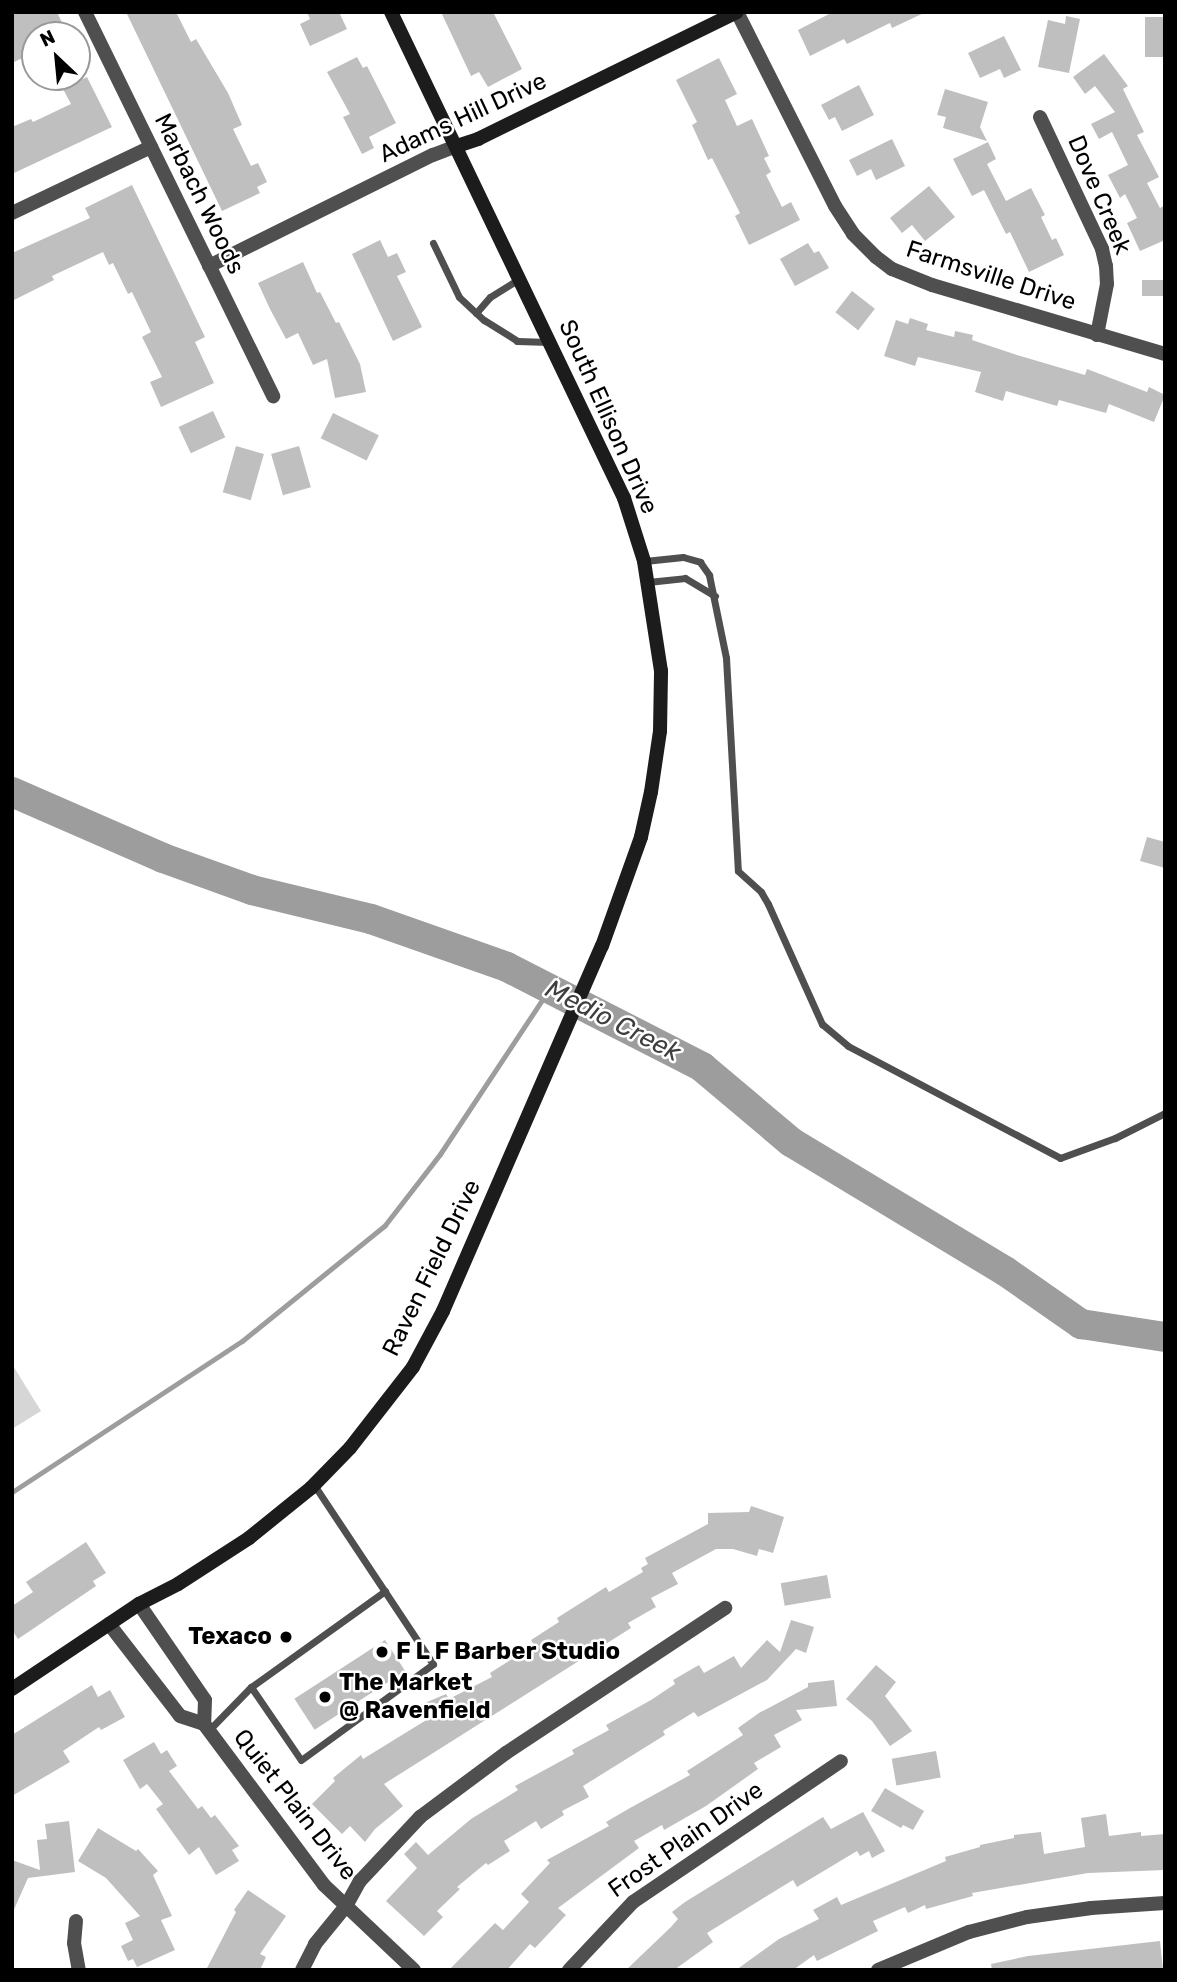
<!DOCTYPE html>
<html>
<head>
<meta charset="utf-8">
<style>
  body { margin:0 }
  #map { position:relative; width:1177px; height:1982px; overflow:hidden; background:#fff; font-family:Rubik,sans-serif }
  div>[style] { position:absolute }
  .green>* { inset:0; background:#d6d6d6 }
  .stream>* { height:5px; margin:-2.5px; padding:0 2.5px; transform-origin:2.5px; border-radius:2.5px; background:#9d9d9d }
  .river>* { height:30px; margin:-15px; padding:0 15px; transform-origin:15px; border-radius:15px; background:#9d9d9d }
  .building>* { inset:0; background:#bfbfbf; transform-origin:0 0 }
  .lane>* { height:7px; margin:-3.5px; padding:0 3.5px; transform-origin:3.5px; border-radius:3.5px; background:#4f4f4f }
  .street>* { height:14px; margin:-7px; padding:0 7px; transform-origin:7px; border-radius:7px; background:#4f4f4f }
  .secondary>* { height:14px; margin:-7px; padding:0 7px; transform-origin:7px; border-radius:7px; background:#1c1c1c }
  .dots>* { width:19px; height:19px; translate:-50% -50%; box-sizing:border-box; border:4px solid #fff; border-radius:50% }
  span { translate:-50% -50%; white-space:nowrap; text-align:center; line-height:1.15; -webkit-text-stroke:5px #fff; paint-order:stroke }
  .street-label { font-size:24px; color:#000 }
  .poi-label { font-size:24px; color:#000; font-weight:700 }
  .right { translate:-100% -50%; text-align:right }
  .left { translate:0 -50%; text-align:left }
  .water-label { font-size:26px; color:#3e3e3e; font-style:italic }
  .frame { position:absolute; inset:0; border:14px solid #000; pointer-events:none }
  .north { position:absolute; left:21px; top:21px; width:70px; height:70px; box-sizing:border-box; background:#fff; border:2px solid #999; border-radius:50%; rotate:334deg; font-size:19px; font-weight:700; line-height:28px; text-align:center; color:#000 }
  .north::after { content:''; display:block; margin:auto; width:24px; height:32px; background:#000; clip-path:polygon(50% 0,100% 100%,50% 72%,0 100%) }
</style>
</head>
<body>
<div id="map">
  <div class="green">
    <i style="clip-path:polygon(12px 1364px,41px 1411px,12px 1429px)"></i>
  </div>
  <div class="stream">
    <i style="left:12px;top:1492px;width:275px;rotate:-33.3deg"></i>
    <i style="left:242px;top:1341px;width:184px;rotate:-39deg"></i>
    <i style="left:385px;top:1225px;width:90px;rotate:-52.2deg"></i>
    <i style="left:440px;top:1154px;width:199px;rotate:-56.5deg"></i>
  </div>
  <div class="river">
    <i style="left:12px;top:792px;width:165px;rotate:23.6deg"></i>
    <i style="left:163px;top:858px;width:95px;rotate:19.8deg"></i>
    <i style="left:252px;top:890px;width:122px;rotate:13.7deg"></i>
    <i style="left:371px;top:919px;width:144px;rotate:19.4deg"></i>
    <i style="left:507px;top:967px;width:219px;rotate:27.1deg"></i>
    <i style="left:702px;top:1067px;width:116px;rotate:40.1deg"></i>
    <i style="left:791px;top:1142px;width:250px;rotate:31.1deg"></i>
    <i style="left:1005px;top:1271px;width:93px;rotate:34.9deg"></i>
    <i style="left:1081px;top:1324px;width:85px;rotate:8.8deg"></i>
  </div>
  <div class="building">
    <i style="clip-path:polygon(12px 12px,57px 12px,66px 31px,57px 35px,35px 35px,35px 52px,12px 63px)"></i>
    <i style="clip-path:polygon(126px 12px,176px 12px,191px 42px,196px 39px,228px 93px,242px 125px,233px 129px,251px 166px,258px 163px,267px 182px,257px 187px,260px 193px,222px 211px)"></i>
    <i style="clip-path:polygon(307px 12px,339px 12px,347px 29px,310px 46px,300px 24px,310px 19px)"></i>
    <i style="clip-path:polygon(441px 12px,493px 12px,522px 69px,488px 87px,479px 72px,471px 76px)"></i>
    <i style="clip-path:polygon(833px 12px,926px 12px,892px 28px,890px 23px,847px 44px,844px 39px,810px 56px,798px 30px)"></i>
    <i style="clip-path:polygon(1066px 16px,1080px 19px,1069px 73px,1038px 67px,1048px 20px,1065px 24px)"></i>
    <i style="left:1165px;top:17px;width:40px;height:20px;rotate:90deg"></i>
    <i style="clip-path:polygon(1004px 36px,1021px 70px,1004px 78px,1000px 69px,980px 78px,968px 53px)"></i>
    <i style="clip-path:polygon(1104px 54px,1128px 86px,1123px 89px,1144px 132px,1137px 135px,1159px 177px,1147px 183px,1160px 208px,1165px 205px,1165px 240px,1140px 251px,1127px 223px,1137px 218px,1125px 194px,1120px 198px,1108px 175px,1128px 165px,1112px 132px,1099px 139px,1091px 124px,1115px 112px,1095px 86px,1085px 94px,1073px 77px)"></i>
    <i style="clip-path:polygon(357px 57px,363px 68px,367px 66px,396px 123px,369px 137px,374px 148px,362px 154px,343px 117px,350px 114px,327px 72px)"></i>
    <i style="clip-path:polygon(719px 58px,737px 94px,725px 100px,737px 126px,752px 119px,769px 156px,764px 158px,771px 172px,766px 175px,782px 207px,791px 202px,800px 220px,749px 245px,735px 216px,740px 213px,712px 158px,708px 160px,692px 125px,697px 122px,676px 80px)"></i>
    <i style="clip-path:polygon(87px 77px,112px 127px,12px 174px,12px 127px,31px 119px,33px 122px,71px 104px,63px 89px)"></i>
    <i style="clip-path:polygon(859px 85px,874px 115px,842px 131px,835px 117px,829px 120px,821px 105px)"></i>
    <i style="clip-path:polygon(945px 89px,988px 102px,980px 127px,987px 141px,943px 128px,946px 117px,937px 115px)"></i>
    <i style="clip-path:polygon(892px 139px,905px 166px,876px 180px,871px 169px,857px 176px,849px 160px)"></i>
    <i style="clip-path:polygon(988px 142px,996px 159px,987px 164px,1006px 201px,1031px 188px,1045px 215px,1041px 217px,1052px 240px,1056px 238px,1064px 255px,1029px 272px,1010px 232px,1006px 234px,984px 190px,972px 196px,953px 159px)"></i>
    <i style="clip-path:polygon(132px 185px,205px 337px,195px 342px,214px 383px,161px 407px,150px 382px,162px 377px,142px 337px,151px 332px,132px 292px,128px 294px,113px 263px,109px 265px,103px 252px,52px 276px,54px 280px,12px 301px,12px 253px,90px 218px,85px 208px)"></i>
    <i style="clip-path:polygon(929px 186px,955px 217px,925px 241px,912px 225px,902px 233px,890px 218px)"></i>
    <i style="clip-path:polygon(380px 240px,388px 257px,397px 253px,406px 272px,397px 276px,422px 327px,393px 341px,352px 254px)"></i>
    <i style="clip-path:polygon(808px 243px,814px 253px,819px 251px,829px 268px,795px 286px,780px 259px)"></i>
    <i style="clip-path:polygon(303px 262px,317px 293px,320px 292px,336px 323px,339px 322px,360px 364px,366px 392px,335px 398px,327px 359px,313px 365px,298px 333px,286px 339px,270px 309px,258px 283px)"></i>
    <i style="left:1165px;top:280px;width:16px;height:23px;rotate:90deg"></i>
    <i style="left:852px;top:291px;width:29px;height:27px;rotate:38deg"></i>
    <i style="clip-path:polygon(910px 318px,928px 324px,926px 330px,954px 337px,955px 331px,973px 335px,972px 340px,1017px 355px,1085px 375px,1087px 369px,1147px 392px,1149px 387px,1165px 395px,1154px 422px,1109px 404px,1106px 413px,1059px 400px,1057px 406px,1006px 391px,1003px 401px,975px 392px,981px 372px,918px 357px,915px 366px,884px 356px,896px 320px,908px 324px)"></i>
    <i style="left:213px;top:411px;width:29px;height:38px;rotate:65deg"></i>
    <i style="left:333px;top:413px;width:51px;height:28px;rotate:26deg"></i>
    <i style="left:236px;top:446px;width:29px;height:48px;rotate:16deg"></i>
    <i style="left:299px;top:446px;width:43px;height:29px;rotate:74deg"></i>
    <i style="clip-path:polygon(1147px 837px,1165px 842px,1165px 868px,1140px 861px)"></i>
    <i style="clip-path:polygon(751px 1506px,784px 1517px,773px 1553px,759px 1549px,757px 1556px,733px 1549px,716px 1549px,672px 1573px,678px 1584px,651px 1598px,656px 1607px,628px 1623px,631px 1628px,384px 1784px,403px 1806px,375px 1829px,365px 1842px,350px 1826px,342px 1834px,312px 1804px,335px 1781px,333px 1778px,361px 1755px,363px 1759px,428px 1719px,420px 1705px,446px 1694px,449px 1699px,492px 1677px,490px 1673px,534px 1645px,531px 1640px,559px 1622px,557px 1618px,606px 1587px,609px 1592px,643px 1572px,641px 1568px,648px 1564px,645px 1558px,708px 1524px,708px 1513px,749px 1512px)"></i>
    <i style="clip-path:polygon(86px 1542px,106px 1573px,93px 1581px,96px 1586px,18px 1639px,12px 1630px,12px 1606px,33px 1592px,26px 1582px)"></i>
    <i style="left:827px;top:1575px;width:23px;height:47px;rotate:80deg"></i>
    <i style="clip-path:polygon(791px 1620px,814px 1627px,806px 1653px,796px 1649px,767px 1680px,698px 1717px,694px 1712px,663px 1731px,665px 1735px,583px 1786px,589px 1797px,562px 1811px,564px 1815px,541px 1829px,536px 1821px,504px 1841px,510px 1851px,488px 1865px,486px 1863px,457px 1887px,460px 1889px,437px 1911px,443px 1917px,424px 1936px,386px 1901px,417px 1868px,404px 1854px,416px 1842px,428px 1855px,471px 1819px,518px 1790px,515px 1786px,574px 1754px,572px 1750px,609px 1730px,606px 1725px,651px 1700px,675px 1684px,673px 1680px,699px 1665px,704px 1673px,734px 1656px,741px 1668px,767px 1640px,780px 1652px)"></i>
    <i style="left:385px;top:1640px;width:37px;height:108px;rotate:57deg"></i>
    <i style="clip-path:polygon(876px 1665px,896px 1682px,885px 1696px,912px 1731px,890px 1746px,872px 1721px,846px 1699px)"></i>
    <i style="clip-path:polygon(834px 1680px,837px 1706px,796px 1710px,802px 1720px,774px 1735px,781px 1747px,754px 1763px,758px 1769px,706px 1806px,664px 1830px,662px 1825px,634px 1841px,639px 1848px,558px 1908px,566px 1915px,535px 1948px,530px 1944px,507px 1970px,449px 1970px,495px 1923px,503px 1930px,529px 1902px,521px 1894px,550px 1863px,547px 1860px,609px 1826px,606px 1822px,630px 1808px,690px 1775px,687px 1771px,743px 1735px,738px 1728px,759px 1713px,808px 1687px,808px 1683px)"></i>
    <i style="clip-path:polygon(92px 1685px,98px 1697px,110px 1690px,125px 1717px,101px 1730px,99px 1727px,63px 1751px,70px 1762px,12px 1796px,12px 1735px)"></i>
    <i style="clip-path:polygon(154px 1742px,161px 1754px,167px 1750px,177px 1766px,169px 1771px,198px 1809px,202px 1806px,211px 1818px,215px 1815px,239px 1846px,232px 1850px,239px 1861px,216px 1875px,199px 1847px,189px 1855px,156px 1809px,163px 1804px,147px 1784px,140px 1789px,123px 1760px)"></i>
    <i style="left:936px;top:1751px;width:27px;height:45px;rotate:80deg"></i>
    <i style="clip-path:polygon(885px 1788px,924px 1811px,913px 1830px,903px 1825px,901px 1828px,871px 1811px)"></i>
    <i style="clip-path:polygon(863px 1812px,885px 1851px,872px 1858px,869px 1851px,860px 1856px,857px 1851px,797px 1887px,793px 1880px,707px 1933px,713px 1942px,674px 1970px,626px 1970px,671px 1927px,678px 1919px,672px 1912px,685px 1902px,823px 1817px,831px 1829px)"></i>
    <i style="clip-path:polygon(1106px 1814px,1109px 1836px,1141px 1832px,1141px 1836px,1165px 1834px,1165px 1870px,1088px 1873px,972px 1893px,973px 1896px,926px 1909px,925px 1905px,908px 1913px,905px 1907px,873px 1921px,878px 1931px,817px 1961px,814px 1955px,793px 1970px,736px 1970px,779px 1939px,819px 1919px,813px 1910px,837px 1897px,841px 1905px,946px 1861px,945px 1857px,980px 1847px,980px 1845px,1014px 1838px,1014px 1835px,1041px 1832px,1044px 1854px,1085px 1847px,1081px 1818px)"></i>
    <i style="clip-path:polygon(69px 1821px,75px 1872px,28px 1878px,12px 1914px,12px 1860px,40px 1870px,37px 1840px,47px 1839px,45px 1824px)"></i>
    <i style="clip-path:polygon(98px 1828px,136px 1851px,138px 1849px,158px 1871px,153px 1875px,172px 1916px,161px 1920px,175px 1950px,137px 1967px,133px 1959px,128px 1961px,121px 1946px,133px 1940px,125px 1923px,140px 1916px,106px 1878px,78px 1861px)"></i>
    <i style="clip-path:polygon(248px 1890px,286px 1916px,260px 1954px,266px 1957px,260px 1970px,206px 1970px,236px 1912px,234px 1910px)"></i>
    <i style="clip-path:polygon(1160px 1941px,1163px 1970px,992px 1970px,991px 1964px,1028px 1956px)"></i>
  </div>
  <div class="lane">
    <i style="left:433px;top:243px;width:60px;rotate:64.3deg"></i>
    <i style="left:459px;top:297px;width:34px;rotate:43deg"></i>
    <i style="left:484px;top:320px;width:39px;rotate:32deg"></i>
    <i style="left:517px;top:341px;width:32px;rotate:2deg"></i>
    <i style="left:476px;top:313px;width:21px;rotate:-49deg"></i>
    <i style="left:490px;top:297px;width:34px;rotate:-32deg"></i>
    <i style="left:645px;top:561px;width:38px;rotate:-6deg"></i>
    <i style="left:683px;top:557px;width:18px;rotate:16deg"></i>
    <i style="left:700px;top:562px;width:16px;rotate:55deg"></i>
    <i style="left:709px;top:575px;width:85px;rotate:78.4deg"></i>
    <i style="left:726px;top:658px;width:213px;rotate:86.8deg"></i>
    <i style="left:738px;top:871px;width:31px;rotate:42deg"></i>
    <i style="left:761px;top:892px;width:14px;rotate:60deg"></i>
    <i style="left:768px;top:904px;width:132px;rotate:65.8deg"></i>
    <i style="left:822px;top:1024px;width:34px;rotate:40deg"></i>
    <i style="left:848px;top:1046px;width:240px;rotate:27.8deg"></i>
    <i style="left:1060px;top:1158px;width:59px;rotate:-20deg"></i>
    <i style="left:1115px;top:1138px;width:56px;rotate:-26.6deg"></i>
    <i style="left:648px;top:582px;width:37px;rotate:-6deg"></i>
    <i style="left:685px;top:578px;width:35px;rotate:31deg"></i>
    <i style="left:251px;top:1687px;width:165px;rotate:-35.6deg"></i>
    <i style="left:209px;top:1730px;width:60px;rotate:-45.7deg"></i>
    <i style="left:251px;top:1687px;width:88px;rotate:55.6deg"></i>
    <i style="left:301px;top:1760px;width:163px;rotate:-36deg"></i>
    <i style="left:433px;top:1664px;width:215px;rotate:-123.6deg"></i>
  </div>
  <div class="street">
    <i style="left:85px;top:12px;width:428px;rotate:63.9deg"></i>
    <i style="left:737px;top:12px;width:217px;rotate:63.2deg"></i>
    <i style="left:835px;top:206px;width:33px;rotate:57deg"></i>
    <i style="left:853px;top:234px;width:33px;rotate:45deg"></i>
    <i style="left:876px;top:257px;width:20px;rotate:37deg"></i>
    <i style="left:892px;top:269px;width:43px;rotate:21.8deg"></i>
    <i style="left:932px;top:285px;width:243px;rotate:16.5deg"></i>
    <i style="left:1040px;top:117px;width:146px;rotate:64.8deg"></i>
    <i style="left:1102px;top:249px;width:17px;rotate:77deg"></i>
    <i style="left:1106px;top:266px;width:18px;rotate:87deg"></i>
    <i style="left:1107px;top:284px;width:52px;rotate:101.1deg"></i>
    <i style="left:12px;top:213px;width:154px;rotate:-25.4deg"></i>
    <i style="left:209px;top:266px;width:250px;rotate:-26.4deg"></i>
    <i style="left:433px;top:155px;width:26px;rotate:-21deg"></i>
    <i style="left:139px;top:1604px;width:116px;rotate:55.5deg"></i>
    <i style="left:205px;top:1700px;width:24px;rotate:92deg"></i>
    <i style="left:109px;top:1624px;width:116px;rotate:52.3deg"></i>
    <i style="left:180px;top:1716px;width:25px;rotate:18deg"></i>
    <i style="left:204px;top:1724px;width:201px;rotate:53.3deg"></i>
    <i style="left:324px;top:1885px;width:124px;rotate:43.4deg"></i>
    <i style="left:76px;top:1921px;width:22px;rotate:95deg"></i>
    <i style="left:74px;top:1943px;width:27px;rotate:80deg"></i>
    <i style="left:302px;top:1970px;width:29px;rotate:-63deg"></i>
    <i style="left:315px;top:1944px;width:49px;rotate:-50.8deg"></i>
    <i style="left:346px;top:1906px;width:29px;rotate:-61deg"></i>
    <i style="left:360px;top:1881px;width:88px;rotate:-46.8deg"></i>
    <i style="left:420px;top:1817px;width:107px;rotate:-36.7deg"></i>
    <i style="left:506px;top:1753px;width:263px;rotate:-33.5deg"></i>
    <i style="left:569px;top:1970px;width:93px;rotate:-46.7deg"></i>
    <i style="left:633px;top:1902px;width:251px;rotate:-34.1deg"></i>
    <i style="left:878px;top:1970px;width:99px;rotate:-22.7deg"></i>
    <i style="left:969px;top:1932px;width:60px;rotate:-14.5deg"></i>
    <i style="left:1027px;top:1917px;width:65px;rotate:-8deg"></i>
    <i style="left:1091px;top:1908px;width:74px;rotate:-3.9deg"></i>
  </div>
  <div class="secondary">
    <i style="left:457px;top:146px;width:22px;rotate:-18deg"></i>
    <i style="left:478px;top:139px;width:288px;rotate:-26.1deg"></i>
    <i style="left:12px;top:1689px;width:153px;rotate:-33.8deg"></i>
    <i style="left:139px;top:1604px;width:44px;rotate:-27.1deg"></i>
    <i style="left:178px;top:1584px;width:85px;rotate:-32.9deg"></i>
    <i style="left:249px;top:1538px;width:80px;rotate:-38.9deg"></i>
    <i style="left:311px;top:1488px;width:56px;rotate:-45.7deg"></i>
    <i style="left:350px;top:1448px;width:103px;rotate:-52.1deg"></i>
    <i style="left:413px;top:1367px;width:64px;rotate:-61.8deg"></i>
    <i style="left:443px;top:1311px;width:398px;rotate:-66.5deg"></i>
    <i style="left:602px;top:946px;width:116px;rotate:-70.3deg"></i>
    <i style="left:641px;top:837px;width:46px;rotate:-77.5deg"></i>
    <i style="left:651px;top:792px;width:62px;rotate:-81.6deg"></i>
    <i style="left:660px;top:731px;width:60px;rotate:-89deg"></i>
    <i style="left:661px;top:671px;width:111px;rotate:-98.8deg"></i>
    <i style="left:644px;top:561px;width:66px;rotate:-107.6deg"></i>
    <i style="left:624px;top:498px;width:539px;rotate:-115.61deg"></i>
  </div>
  <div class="dots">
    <i style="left:286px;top:1637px;background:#000"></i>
    <i style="left:382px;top:1652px;background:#000"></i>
    <i style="left:325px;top:1697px;background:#000"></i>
  </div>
  <div class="street-label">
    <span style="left:463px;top:118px;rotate:-25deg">Adams Hill Drive</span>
    <span style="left:199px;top:194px;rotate:64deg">Marbach Woods</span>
    <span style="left:1099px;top:195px;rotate:67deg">Dove Creek</span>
    <span style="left:991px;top:276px;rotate:18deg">Farmsville Drive</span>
    <span style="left:608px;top:417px;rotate:66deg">South Ellison Drive</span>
    <span style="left:432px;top:1268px;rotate:-64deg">Raven Field Drive</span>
    <span style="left:295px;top:1805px;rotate:52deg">Quiet Plain Drive</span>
    <span style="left:686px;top:1840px;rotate:-35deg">Frost Plain Drive</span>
  </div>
  <div class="poi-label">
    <span class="right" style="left:272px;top:1637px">Texaco</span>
    <span class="left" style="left:396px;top:1652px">F L F Barber Studio</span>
    <span class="left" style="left:339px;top:1697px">The Market<br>@ Ravenfield</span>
  </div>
  <div class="water-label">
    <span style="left:613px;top:1021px;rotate:27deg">Medio Creek</span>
  </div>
  <div class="frame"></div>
  <div class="north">N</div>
</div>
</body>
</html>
